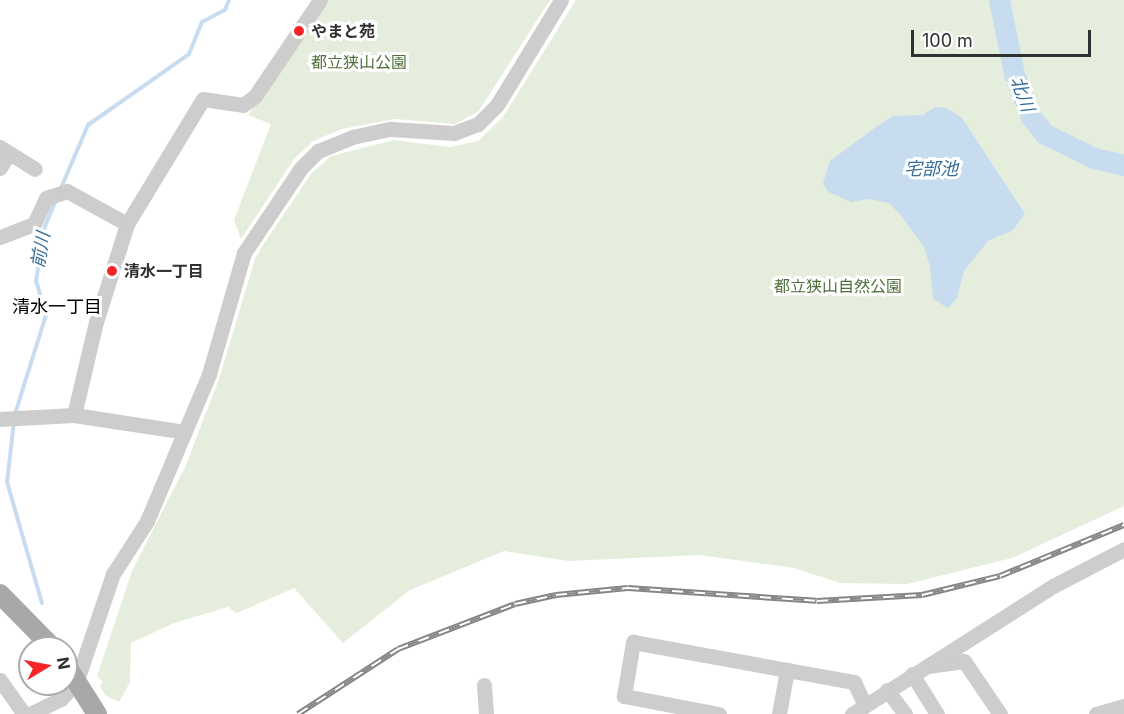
<!DOCTYPE html>
<html>
<head>
<meta charset="utf-8">
<style>
  body { margin:0 }
  #map { position:relative; width:1124px; height:714px; overflow:hidden; background:#fff; font-family:Inter,"Noto Sans JP",sans-serif }
  div>[style] { position:absolute }
  .green>* { inset:0; background:#e5eedc }
  .water>* { inset:0; background:#c7ddef }
  .stream>* { height:4px; margin:-2px; padding:0 2px; transform-origin:2px; border-radius:2px; background:#c7ddef }
  .river>* { height:21px; margin:-10.5px; padding:0 10.5px; transform-origin:10.5px; border-radius:10.5px; background:#c7ddef }
  .minor>* { height:15px; margin:-7.5px; padding:0 7.5px; transform-origin:7.5px; border-radius:7.5px; background:#cdcdcd }
  .major>* { height:20px; margin:-10px; padding:0 10px; transform-origin:10px; border-radius:10px; background:#a8a8a8 }
  .rail>* { height:6px; margin-top:-3px; transform-origin:0; background:repeating-linear-gradient(90deg,#fff 0 11px,#858585 0 22px); box-sizing:border-box; border-block:2px solid #858585 }
  .dots>* { width:16px; height:16px; translate:-50% -50%; box-sizing:border-box; border:3px solid #fff; border-radius:50% }
  span { translate:-50% -50%; white-space:nowrap; text-align:center; line-height:1.15; -webkit-text-stroke:6px #fff; paint-order:stroke }
  .poi-label { font-size:16px; color:#303030; font-weight:700 }
  .left { translate:0 -50%; text-align:left }
  .park-label { font-size:16px; color:#4f6f39 }
  .water-label { font-size:18px; color:#366d99; font-style:italic }
  .neighbourhood-label { font-size:18px; color:#000 }
  .north { position:absolute; left:18px; top:636px; width:60px; height:60px; box-sizing:border-box; background:#fff; border:2px solid #acacac; border-radius:50%; rotate:80deg; font-size:16px; font-weight:700; line-height:24px; text-align:center; color:#303030 }
  .north::after { content:''; display:block; margin:auto; width:21px; height:27px; background:#f42427; clip-path:polygon(50% 0,100% 100%,50% 72%,0 100%) }
  .scale { position:absolute; left:911px; top:30px; width:180px; height:27px; box-sizing:border-box; border:3px solid #303030; border-top:0; padding-left:8px; font-size:18px; line-height:21px; white-space:nowrap; color:#303030; -webkit-text-stroke:4px #fff; paint-order:stroke }
</style>
</head>
<body>
<div id="map">
  <div class="green">
    <i style="clip-path:polygon(325px 0,550px 0,478px 112px,455px 124px,395px 119px,342px 129px,313px 141px,294px 159px,241px 239px,234px 220px,271px 124px,248px 115px)"></i>
    <i style="clip-path:polygon(576px 0,1124px 0,1124px 506px,1012px 558px,907px 584px,840px 583px,794px 568px,699px 555px,568px 561px,504px 551px,410px 590px,343px 643px,294px 588px,237px 613px,228px 607px,174px 623px,131px 643px,130px 682px,119px 702px,105px 695px,100px 686px,103px 682px,97px 676px,132px 571px,186px 465px,219px 379px,255px 259px,263px 245px,311px 174px,331px 156px,394px 140px,450px 147px,478px 141px,503px 117px)"></i>
  </div>
  <div class="water">
    <i style="clip-path:polygon(935px 107px,946px 108px,962px 118px,1025px 214px,1013px 230px,988px 241px,964px 271px,957px 298px,948px 308px,933px 299px,930px 266px,924px 247px,900px 214px,889px 203px,868px 199px,852px 202px,828px 192px,823px 183px,830px 161px,876px 127px,893px 116px,923px 115px)"></i>
  </div>
  <div class="stream">
    <i style="left:61px;top:188px;width:69px;rotate:-66.8deg"></i>
    <i style="left:88px;top:125px;width:123px;rotate:-35.1deg"></i>
    <i style="left:189px;top:54px;width:35px;rotate:-68deg"></i>
    <i style="left:202px;top:22px;width:26px;rotate:-28deg"></i>
    <i style="left:225px;top:10px;width:11px;rotate:-68deg"></i>
    <i style="left:15px;top:414px;width:104px;rotate:-72.6deg"></i>
    <i style="left:46px;top:315px;width:35px;rotate:-106deg"></i>
    <i style="left:36px;top:281px;width:56px;rotate:-80.7deg"></i>
    <i style="left:45px;top:226px;width:28px;rotate:-67deg"></i>
    <i style="left:14px;top:421px;width:61px;rotate:96.5deg"></i>
    <i style="left:7px;top:482px;width:126px;rotate:73.9deg"></i>
  </div>
  <div class="river">
    <i style="left:999px;top:0;width:76px;rotate:78.5deg"></i>
    <i style="left:1014px;top:74px;width:46px;rotate:68.4deg"></i>
    <i style="left:1031px;top:117px;width:22px;rotate:51deg"></i>
    <i style="left:1045px;top:134px;width:55px;rotate:26.1deg"></i>
    <i style="left:1094px;top:158px;width:31px;rotate:13deg"></i>
  </div>
  <div class="minor">
    <i style="left:0;top:147px;width:41px;rotate:32.2deg"></i>
    <i style="left:0;top:168px;width:17px;rotate:-59deg"></i>
    <i style="left:0;top:237px;width:36px;rotate:-21deg"></i>
    <i style="left:34px;top:224px;width:29px;rotate:-65deg"></i>
    <i style="left:46px;top:198px;width:22px;rotate:-18deg"></i>
    <i style="left:67px;top:191px;width:68px;rotate:28.8deg"></i>
    <i style="left:74px;top:415px;width:96px;rotate:-76.7deg"></i>
    <i style="left:96px;top:322px;width:103px;rotate:-72.4deg"></i>
    <i style="left:127px;top:224px;width:146px;rotate:-58.7deg"></i>
    <i style="left:203px;top:99px;width:40px;rotate:8.5deg"></i>
    <i style="left:243px;top:105px;width:15px;rotate:-37deg"></i>
    <i style="left:255px;top:96px;width:116px;rotate:-55.9deg"></i>
    <i style="left:0;top:419px;width:74px;rotate:-3.1deg"></i>
    <i style="left:74px;top:415px;width:112px;rotate:8.7deg"></i>
    <i style="left:928px;top:666px;width:36px;rotate:-8deg"></i>
    <i style="left:964px;top:661px;width:64px;rotate:55.8deg"></i>
    <i style="left:912px;top:674px;width:47px;rotate:58deg"></i>
    <i style="left:0;top:680px;width:42px;rotate:54.8deg"></i>
    <i style="left:484px;top:685px;width:29px;rotate:86deg"></i>
    <i style="left:887px;top:690px;width:30px;rotate:53deg"></i>
    <i style="left:30px;top:714px;width:34px;rotate:-26deg"></i>
    <i style="left:61px;top:699px;width:22px;rotate:-47deg"></i>
    <i style="left:76px;top:683px;width:115px;rotate:-71.3deg"></i>
    <i style="left:113px;top:574px;width:63px;rotate:-57.3deg"></i>
    <i style="left:147px;top:521px;width:160px;rotate:-67.1deg"></i>
    <i style="left:209px;top:374px;width:126px;rotate:-73.9deg"></i>
    <i style="left:244px;top:253px;width:102px;rotate:-56.2deg"></i>
    <i style="left:301px;top:168px;width:24px;rotate:-45deg"></i>
    <i style="left:318px;top:151px;width:37px;rotate:-22deg"></i>
    <i style="left:352px;top:137px;width:40px;rotate:-12deg"></i>
    <i style="left:391px;top:129px;width:63px;rotate:3.6deg"></i>
    <i style="left:454px;top:133px;width:26px;rotate:-21deg"></i>
    <i style="left:478px;top:124px;width:27px;rotate:-45deg"></i>
    <i style="left:497px;top:105px;width:123px;rotate:-58.6deg"></i>
    <i style="left:719px;top:714px;width:97px;rotate:-169.3deg"></i>
    <i style="left:624px;top:696px;width:55px;rotate:-80.5deg"></i>
    <i style="left:633px;top:642px;width:225px;rotate:10.3deg"></i>
    <i style="left:854px;top:682px;width:26px;rotate:65deg"></i>
    <i style="left:779px;top:714px;width:45px;rotate:-79.7deg"></i>
    <i style="left:852px;top:714px;width:238px;rotate:-32.5deg"></i>
    <i style="left:1053px;top:586px;width:80px;rotate:-27.5deg"></i>
    <i style="left:1096px;top:714px;width:29px;rotate:-16deg"></i>
  </div>
  <div class="major">
    <i style="left:0;top:594px;width:76px;rotate:45.5deg"></i>
    <i style="left:66px;top:665px;width:58px;rotate:57.7deg"></i>
  </div>
  <div class="rail">
    <i style="left:298px;top:714px;width:119px;rotate:-33deg"></i>
    <i style="left:398px;top:649px;width:125px;rotate:-21deg"></i>
    <i style="left:515px;top:604px;width:42px;rotate:-12.4deg"></i>
    <i style="left:556px;top:595px;width:72px;rotate:-5.6deg"></i>
    <i style="left:628px;top:588px;width:189px;rotate:3.9deg"></i>
    <i style="left:817px;top:601px;width:105px;rotate:-3.3deg"></i>
    <i style="left:922px;top:595px;width:80px;rotate:-13.7deg"></i>
    <i style="left:1000px;top:576px;width:134px;rotate:-22.4deg"></i>
  </div>
  <div class="dots">
    <i style="left:299px;top:31px;background:#f42427"></i>
    <i style="left:112px;top:271px;background:#f42427"></i>
  </div>
  <div class="poi-label">
    <span class="left" style="left:311px;top:31px">やまと苑</span>
    <span class="left" style="left:124px;top:271px">清水一丁目</span>
  </div>
  <div class="park-label">
    <span style="left:359px;top:62px">都立狭山公園</span>
    <span style="left:838px;top:286px">都立狭山自然公園</span>
  </div>
  <div class="water-label">
    <span style="left:1022px;top:94px;rotate:70deg">北川</span>
    <span style="left:931px;top:169px">宅部池</span>
    <span style="left:41px;top:250px;rotate:-80deg">前川</span>
  </div>
  <div class="neighbourhood-label">
    <span style="left:57px;top:307px">清水一丁目</span>
  </div>
  <div class="north">N</div>
  <div class="scale">100 m</div>
</div>
</body>
</html>
